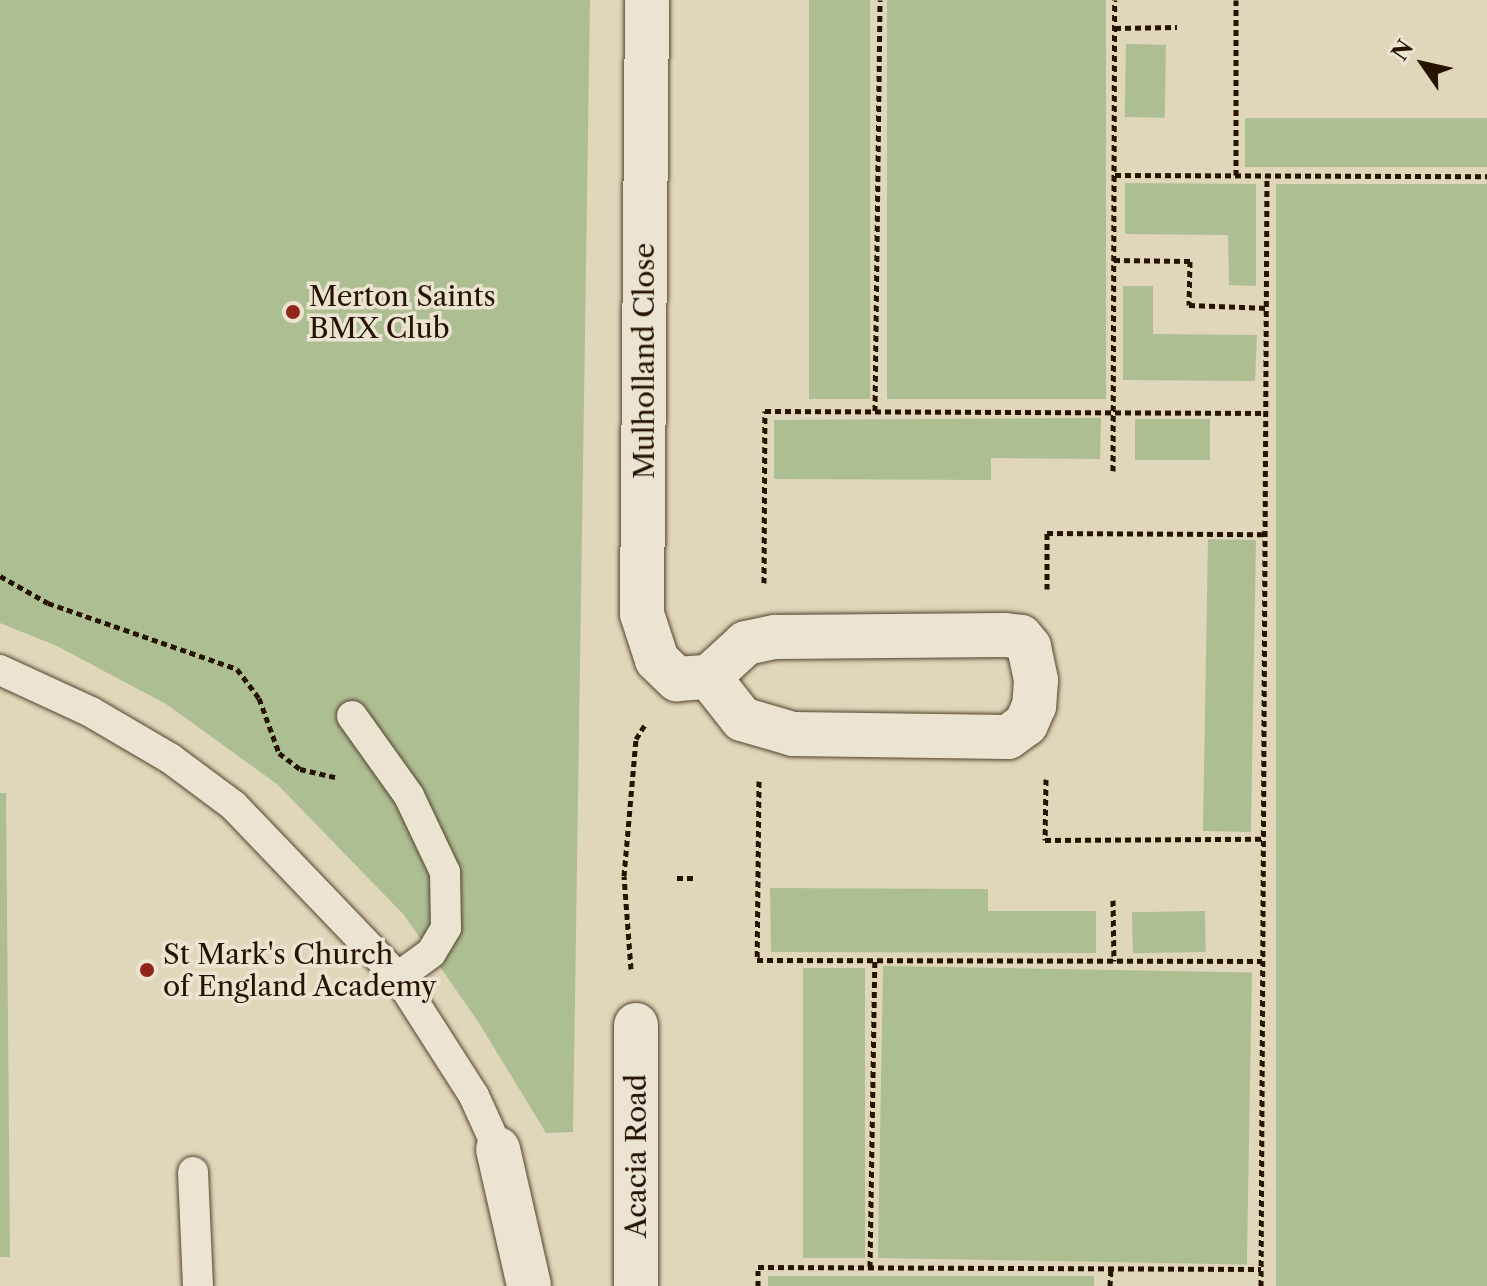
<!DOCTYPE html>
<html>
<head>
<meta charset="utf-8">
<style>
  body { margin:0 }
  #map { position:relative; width:1487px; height:1286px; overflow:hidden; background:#e0d6ba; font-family:"Libre Caslon Text",serif }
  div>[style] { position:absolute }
  .green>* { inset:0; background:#aebe93; transform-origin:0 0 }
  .path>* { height:5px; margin-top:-2.5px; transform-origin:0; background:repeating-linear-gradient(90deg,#261400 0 6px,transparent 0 10px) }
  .roads { filter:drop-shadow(0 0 2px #54442e) drop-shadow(0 0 2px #54442e) }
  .lane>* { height:30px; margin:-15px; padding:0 15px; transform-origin:15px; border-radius:15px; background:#ebe4d2 }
  .street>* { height:44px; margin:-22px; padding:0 22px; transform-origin:22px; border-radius:22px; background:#ebe4d2 }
  .dots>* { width:22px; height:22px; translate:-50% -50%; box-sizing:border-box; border:4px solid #ebe4d2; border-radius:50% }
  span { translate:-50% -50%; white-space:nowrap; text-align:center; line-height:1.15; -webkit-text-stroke:7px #ebe4d2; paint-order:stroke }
  .poi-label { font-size:28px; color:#261400 }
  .left { translate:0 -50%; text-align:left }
  .street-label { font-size:28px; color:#261400 }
  .north { position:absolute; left:1383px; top:24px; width:80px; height:80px; -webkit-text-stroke:6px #ebe4d2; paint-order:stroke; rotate:304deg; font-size:22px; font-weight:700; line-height:32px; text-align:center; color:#261400 }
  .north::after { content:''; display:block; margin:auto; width:28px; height:36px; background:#261400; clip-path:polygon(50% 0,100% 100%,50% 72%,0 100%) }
</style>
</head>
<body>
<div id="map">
  <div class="green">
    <i style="clip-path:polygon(0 0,590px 0,573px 1132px,546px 1133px,479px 1023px,404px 915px,277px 784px,166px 704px,57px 646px,0 623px)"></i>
    <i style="left:809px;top:0;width:61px;height:399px"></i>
    <i style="left:887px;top:0;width:219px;height:399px"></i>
    <i style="left:1126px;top:44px;width:40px;height:73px;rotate:1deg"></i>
    <i style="left:1245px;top:118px;width:242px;height:49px"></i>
    <i style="clip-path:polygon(1125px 183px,1256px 184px,1256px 286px,1229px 285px,1228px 235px,1125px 234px)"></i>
    <i style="left:1276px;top:184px;width:211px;height:1102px"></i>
    <i style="clip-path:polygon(1123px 286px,1153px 286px,1153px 334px,1257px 335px,1255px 381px,1123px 380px)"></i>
    <i style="clip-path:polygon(1101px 418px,1100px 459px,991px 458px,991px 480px,774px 479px,774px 420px)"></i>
    <i style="left:1135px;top:419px;width:75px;height:41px"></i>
    <i style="left:1256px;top:540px;width:292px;height:48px;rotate:91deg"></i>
    <i style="clip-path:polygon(0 793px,6px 793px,10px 1257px,0 1257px)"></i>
    <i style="clip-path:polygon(770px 888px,988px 889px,988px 911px,1096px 911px,1096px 953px,771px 952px)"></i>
    <i style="left:1205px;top:911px;width:41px;height:73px;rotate:89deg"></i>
    <i style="left:883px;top:966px;width:369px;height:292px;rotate:1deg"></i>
    <i style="left:803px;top:968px;width:62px;height:290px"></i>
    <i style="left:768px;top:1276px;width:326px;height:10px"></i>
  </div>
  <div class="path">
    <i style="left:1115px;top:28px;width:62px;rotate:-0.9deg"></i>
    <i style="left:1115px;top:175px;width:372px;rotate:0.2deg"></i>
    <i style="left:1236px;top:175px;width:175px;rotate:-90deg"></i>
    <i style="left:1114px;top:260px;width:76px;rotate:0.8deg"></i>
    <i style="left:1190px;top:261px;width:44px;rotate:91.3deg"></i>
    <i style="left:1189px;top:305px;width:80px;rotate:2.1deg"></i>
    <i style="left:875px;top:411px;width:411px;rotate:-89.3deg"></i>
    <i style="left:1113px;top:471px;width:471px;rotate:-89.8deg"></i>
    <i style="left:0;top:576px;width:55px;rotate:29.4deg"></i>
    <i style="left:48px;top:603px;width:200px;rotate:19.2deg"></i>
    <i style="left:237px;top:669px;width:36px;rotate:53deg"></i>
    <i style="left:259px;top:698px;width:59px;rotate:70deg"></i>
    <i style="left:279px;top:753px;width:26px;rotate:37deg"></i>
    <i style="left:300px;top:769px;width:36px;rotate:13deg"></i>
    <i style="left:764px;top:583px;width:172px;rotate:-89.7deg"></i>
    <i style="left:765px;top:411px;width:503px;rotate:0.23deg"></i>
    <i style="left:1047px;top:589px;width:56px;rotate:-90deg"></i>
    <i style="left:1047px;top:533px;width:219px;rotate:0.3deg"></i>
    <i style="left:1046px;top:779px;width:61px;rotate:90.9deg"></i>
    <i style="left:1045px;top:840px;width:218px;rotate:-0.3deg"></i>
    <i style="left:759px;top:781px;width:179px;rotate:90.6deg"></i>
    <i style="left:757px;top:960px;width:505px;rotate:0.11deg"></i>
    <i style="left:677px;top:878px;width:19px"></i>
    <i style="left:1113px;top:900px;width:61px;rotate:89.1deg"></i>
    <i style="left:631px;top:969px;width:93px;rotate:-94.3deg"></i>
    <i style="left:624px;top:876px;width:138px;rotate:-85deg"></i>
    <i style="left:636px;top:739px;width:19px;rotate:-58deg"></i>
    <i style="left:870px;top:1267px;width:306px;rotate:-89.1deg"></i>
    <i style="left:758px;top:1286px;width:19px;rotate:-90deg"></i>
    <i style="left:758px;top:1267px;width:503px;rotate:0.23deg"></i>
    <i style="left:1110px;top:1286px;width:17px;rotate:-87deg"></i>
    <i style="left:1261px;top:1286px;width:1110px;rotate:-89.69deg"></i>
  </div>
  <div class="roads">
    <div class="lane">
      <i style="left:0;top:670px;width:100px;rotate:24.8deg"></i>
      <i style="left:91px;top:712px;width:93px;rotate:30.4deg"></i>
      <i style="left:171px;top:759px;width:77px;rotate:36.6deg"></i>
      <i style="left:233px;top:805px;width:238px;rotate:46.2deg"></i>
      <i style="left:398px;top:977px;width:141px;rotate:57.4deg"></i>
      <i style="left:474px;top:1096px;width:58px;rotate:65.6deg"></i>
      <i style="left:352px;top:716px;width:98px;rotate:54.5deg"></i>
      <i style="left:409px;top:796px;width:84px;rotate:64.7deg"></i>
      <i style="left:445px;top:872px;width:56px;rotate:89deg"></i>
      <i style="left:446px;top:928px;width:29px;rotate:121deg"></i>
      <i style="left:431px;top:953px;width:41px;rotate:144deg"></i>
      <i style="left:193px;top:1172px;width:114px;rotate:87.5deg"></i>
    </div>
    <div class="street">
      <i style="left:647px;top:0;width:614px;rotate:90.47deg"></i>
      <i style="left:642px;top:614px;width:48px;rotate:71.9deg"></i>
      <i style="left:657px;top:660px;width:28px;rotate:44deg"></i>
      <i style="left:677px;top:679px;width:32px;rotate:-4deg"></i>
      <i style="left:709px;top:677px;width:50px;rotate:-42.6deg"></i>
      <i style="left:746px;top:643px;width:30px;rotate:-12deg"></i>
      <i style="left:775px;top:637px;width:230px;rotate:-0.5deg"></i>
      <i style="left:1005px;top:635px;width:16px;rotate:7deg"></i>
      <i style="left:1021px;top:637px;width:13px;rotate:51deg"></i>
      <i style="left:1029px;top:647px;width:34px;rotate:78deg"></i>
      <i style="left:1036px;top:680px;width:26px;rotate:94deg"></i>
      <i style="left:1034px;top:706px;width:20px;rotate:114deg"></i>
      <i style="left:1026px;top:724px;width:22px;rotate:144deg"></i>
      <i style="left:1008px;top:737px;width:215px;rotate:-179.2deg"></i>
      <i style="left:793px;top:734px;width:53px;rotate:-163.6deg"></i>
      <i style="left:742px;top:719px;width:53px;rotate:-128.2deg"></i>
      <i style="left:636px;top:1025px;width:261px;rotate:90deg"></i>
      <i style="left:498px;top:1149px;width:140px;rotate:77.2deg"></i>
    </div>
  </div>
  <div class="dots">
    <i style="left:293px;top:312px;background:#8f2418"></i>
    <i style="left:147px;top:970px;background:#8f2418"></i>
  </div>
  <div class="poi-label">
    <span class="left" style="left:309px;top:312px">Merton Saints<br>BMX Club</span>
    <span class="left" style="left:163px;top:970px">St Mark's Church<br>of England Academy</span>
  </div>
  <div class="street-label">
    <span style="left:644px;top:361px;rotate:-90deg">Mulholland Close</span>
    <span style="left:636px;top:1156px;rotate:-90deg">Acacia Road</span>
  </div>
  <div class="north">N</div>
</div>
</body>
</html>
